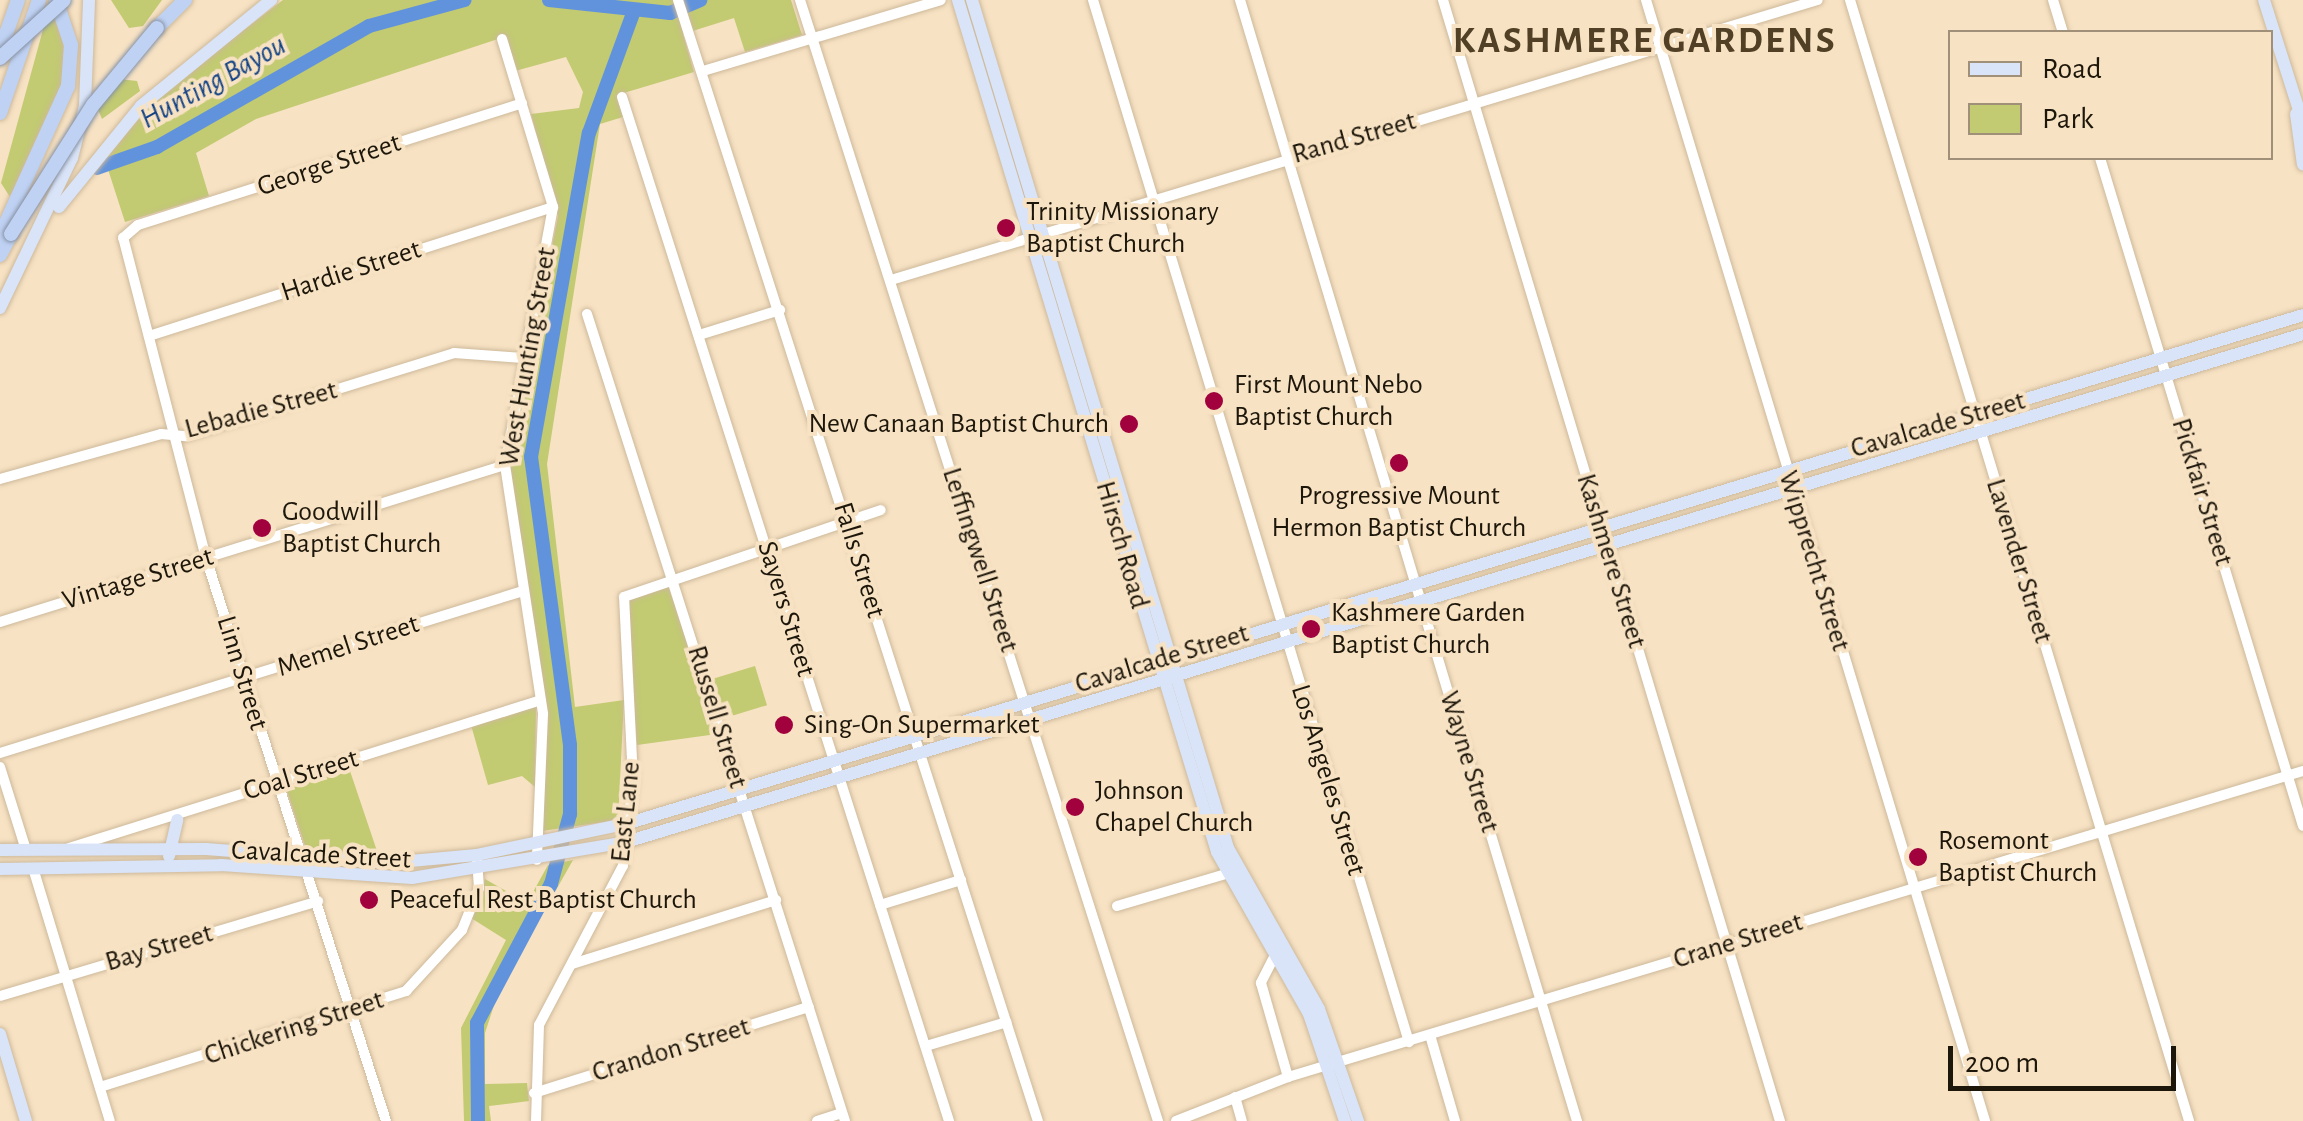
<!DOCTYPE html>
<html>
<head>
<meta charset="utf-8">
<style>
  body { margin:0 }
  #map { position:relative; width:2303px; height:1121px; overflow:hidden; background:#f7e2c3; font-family:"Alegreya Sans",sans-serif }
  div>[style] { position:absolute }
  .green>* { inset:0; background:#c2ca72; transform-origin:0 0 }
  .river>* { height:14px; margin:-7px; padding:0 7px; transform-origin:7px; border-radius:7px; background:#6193dd }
  .roads { filter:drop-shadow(0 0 2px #cdb99b) drop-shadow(0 0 2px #cdb99b) }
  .minor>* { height:10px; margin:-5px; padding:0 5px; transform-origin:5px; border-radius:5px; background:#fff }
  .major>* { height:12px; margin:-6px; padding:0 6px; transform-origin:6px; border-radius:6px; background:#d9e4f8 }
  .highway>* { height:14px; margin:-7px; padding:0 7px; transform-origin:7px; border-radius:7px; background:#bfd2f4 }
  .bridges { filter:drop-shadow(0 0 2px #8690a2) drop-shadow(0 0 2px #8690a2) }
  .highway-bridge>* { height:14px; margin:-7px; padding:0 7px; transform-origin:7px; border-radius:7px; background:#bfd2f4 }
  .dots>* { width:28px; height:28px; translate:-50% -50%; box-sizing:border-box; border:5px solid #f7e2c3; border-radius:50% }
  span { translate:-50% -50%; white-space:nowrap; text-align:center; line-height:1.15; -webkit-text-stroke:8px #f7e2c3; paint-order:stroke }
  .street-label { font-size:28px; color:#1d160a }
  .poi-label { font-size:28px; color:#1d160a }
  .left { translate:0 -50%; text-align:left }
  .right { translate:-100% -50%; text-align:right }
  .water-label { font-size:30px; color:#144385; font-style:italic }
  .district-label { font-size:38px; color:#514025; font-weight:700; letter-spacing:2.5px }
  .legend { position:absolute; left:1948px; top:30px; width:325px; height:130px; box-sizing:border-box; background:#f7e2c3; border:2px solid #a09079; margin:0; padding:12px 18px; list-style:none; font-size:30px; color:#1d160a }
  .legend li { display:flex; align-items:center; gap:20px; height:50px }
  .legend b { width:50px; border:2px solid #a09079 }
  .scale { position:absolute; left:1948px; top:1046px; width:228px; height:45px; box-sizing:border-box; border:5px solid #1d160a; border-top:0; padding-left:12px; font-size:30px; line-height:35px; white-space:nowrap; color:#1d160a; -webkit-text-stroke:8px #f7e2c3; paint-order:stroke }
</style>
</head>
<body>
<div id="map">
  <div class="green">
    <i style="clip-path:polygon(111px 0,162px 0,143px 26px,129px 28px)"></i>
    <i style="clip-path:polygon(283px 0,791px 0,802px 35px,745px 52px,734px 18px,683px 34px,694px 72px,617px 95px,623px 117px,600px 124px,547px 464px,575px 707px,624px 700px,618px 820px,542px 831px,546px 748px,507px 473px,558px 216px,531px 114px,579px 108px,583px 92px,566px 57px,515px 71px,504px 37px,256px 119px,196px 153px,209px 196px,125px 222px,104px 157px,166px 90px)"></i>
    <i style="clip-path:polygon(50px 4px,64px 42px,63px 83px,10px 197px,1px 183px)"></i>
    <i style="clip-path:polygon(119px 79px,137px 81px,140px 91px,102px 119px,97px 107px)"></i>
    <i style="clip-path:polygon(667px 582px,717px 734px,637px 745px,626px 601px)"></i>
    <i style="left:755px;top:666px;width:41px;height:50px;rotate:73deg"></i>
    <i style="clip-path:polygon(536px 707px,535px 787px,522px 776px,488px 785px,471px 725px)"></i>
    <i style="clip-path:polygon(349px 768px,378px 854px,306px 849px,286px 788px)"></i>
    <i style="clip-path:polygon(573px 860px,498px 993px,485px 1033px,485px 1084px,527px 1083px,529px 1101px,489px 1106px,491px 1121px,464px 1121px,461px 1028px,506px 940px,471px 918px,485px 879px,527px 903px,548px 865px)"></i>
  </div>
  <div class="river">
    <i style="left:549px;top:0;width:122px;rotate:6.1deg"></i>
    <i style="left:670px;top:13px;width:33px;rotate:-23deg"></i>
    <i style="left:97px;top:168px;width:64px;rotate:-19.3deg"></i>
    <i style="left:157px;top:147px;width:244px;rotate:-29.7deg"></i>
    <i style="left:369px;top:26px;width:99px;rotate:-15.2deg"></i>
    <i style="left:478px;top:1121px;width:98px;rotate:-90.6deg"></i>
    <i style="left:477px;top:1023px;width:157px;rotate:-62deg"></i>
    <i style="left:551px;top:884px;width:73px;rotate:-74.8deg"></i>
    <i style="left:570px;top:814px;width:69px;rotate:-90deg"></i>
    <i style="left:570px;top:745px;width:291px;rotate:-97.7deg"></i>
    <i style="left:531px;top:457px;width:329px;rotate:-79.9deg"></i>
    <i style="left:589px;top:133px;width:130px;rotate:-69.8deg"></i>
  </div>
  <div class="roads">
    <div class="minor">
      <i style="left:678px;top:0;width:1177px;rotate:72.2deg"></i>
      <i style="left:800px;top:0;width:1177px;rotate:72.29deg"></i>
      <i style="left:1093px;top:0;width:1089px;rotate:73.13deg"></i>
      <i style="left:1240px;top:0;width:1171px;rotate:73.27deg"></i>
      <i style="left:1443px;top:0;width:1171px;rotate:73.27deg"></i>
      <i style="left:1646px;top:0;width:1171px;rotate:73.17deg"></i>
      <i style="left:1850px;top:0;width:1171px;rotate:73.17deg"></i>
      <i style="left:2053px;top:0;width:34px;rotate:73deg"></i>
      <i style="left:502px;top:39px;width:176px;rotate:73.1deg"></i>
      <i style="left:553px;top:207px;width:262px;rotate:100.5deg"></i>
      <i style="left:505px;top:465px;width:252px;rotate:81.3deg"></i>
      <i style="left:543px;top:714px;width:146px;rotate:92.4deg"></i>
      <i style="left:703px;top:71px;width:248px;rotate:-16.6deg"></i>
      <i style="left:622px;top:97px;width:1075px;rotate:72.29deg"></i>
      <i style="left:2100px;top:158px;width:698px;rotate:73.1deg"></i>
      <i style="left:891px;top:280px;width:968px;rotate:-16.81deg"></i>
      <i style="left:587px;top:314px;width:847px;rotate:72.27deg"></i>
      <i style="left:699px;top:335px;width:85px;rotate:-17.2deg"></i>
      <i style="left:149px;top:336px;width:424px;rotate:-17.7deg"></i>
      <i style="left:0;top:479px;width:167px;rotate:-15.6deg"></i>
      <i style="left:161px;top:434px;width:25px;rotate:5deg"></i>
      <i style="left:186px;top:436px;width:281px;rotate:-17.2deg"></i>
      <i style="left:454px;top:353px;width:69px;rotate:4.1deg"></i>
      <i style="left:0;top:622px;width:529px;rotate:-17.27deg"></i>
      <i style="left:0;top:753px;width:548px;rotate:-17.21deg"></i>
      <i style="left:0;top:767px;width:87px;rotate:72.6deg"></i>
      <i style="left:69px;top:848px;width:494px;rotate:-17.4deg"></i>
      <i style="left:33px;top:868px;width:264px;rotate:73.1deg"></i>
      <i style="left:880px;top:905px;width:85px;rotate:-17.2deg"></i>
      <i style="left:1117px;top:906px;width:124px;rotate:-16.4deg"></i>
      <i style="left:1273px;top:959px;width:27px;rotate:117deg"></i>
      <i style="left:1261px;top:983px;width:98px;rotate:74deg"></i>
      <i style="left:572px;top:964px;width:214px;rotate:-17.4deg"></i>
      <i style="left:0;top:996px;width:332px;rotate:-16.6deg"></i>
      <i style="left:1430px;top:1035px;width:90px;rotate:73.8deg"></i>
      <i style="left:926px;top:1046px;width:84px;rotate:-16.5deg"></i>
      <i style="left:100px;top:1087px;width:321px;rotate:-17.4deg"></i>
      <i style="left:406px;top:991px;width:83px;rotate:-47.4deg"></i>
      <i style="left:462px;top:930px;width:45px;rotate:-68deg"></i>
      <i style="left:479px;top:888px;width:27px;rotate:-94deg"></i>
      <i style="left:534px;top:1093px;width:288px;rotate:-17.4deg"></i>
      <i style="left:1235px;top:1097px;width:25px;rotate:74deg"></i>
      <i style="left:386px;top:1121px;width:591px;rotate:-107.73deg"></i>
      <i style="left:206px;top:558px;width:331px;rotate:-104.5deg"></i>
      <i style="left:123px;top:238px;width:20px;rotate:-41deg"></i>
      <i style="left:138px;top:225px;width:403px;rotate:-17.6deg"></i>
      <i style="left:536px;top:1121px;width:96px;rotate:-88.2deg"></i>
      <i style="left:539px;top:1025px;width:180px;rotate:-62.2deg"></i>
      <i style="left:623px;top:866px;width:87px;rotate:-83.4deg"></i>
      <i style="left:633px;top:780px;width:183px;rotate:-92.8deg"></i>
      <i style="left:624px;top:597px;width:271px;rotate:-18.7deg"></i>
      <i style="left:817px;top:1121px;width:26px;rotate:-18deg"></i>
      <i style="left:1176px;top:1121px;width:120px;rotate:-21.4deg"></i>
      <i style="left:1288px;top:1077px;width:1060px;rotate:-16.78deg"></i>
    </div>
    <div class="major">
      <i style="left:958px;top:0;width:890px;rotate:73.09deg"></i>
      <i style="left:1217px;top:852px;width:186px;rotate:60.4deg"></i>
      <i style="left:1309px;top:1014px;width:113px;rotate:71.4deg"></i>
      <i style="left:972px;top:0;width:886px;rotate:73.2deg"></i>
      <i style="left:1228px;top:848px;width:185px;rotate:60.5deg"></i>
      <i style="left:1319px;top:1009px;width:119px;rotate:70.8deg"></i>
      <i style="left:2264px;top:0;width:129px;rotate:72.4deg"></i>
      <i style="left:2296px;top:114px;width:51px;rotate:82.2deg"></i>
      <i style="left:59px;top:207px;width:130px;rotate:-50.9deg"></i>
      <i style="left:141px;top:106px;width:168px;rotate:-39.2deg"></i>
      <i style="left:0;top:308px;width:166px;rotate:-64.4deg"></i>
      <i style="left:72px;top:158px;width:54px;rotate:-76deg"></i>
      <i style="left:85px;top:106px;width:106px;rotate:-87.8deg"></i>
      <i style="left:0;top:850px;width:206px;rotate:-0.3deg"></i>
      <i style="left:206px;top:849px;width:183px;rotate:4.4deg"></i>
      <i style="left:388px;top:863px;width:89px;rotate:-5.1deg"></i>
      <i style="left:477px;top:855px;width:155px;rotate:-11.9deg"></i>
      <i style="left:629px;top:823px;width:1749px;rotate:-16.88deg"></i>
      <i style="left:169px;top:856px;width:37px;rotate:-77deg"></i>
      <i style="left:0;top:869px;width:221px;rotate:-1deg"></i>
      <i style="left:221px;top:865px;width:191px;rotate:3.9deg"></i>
      <i style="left:412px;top:878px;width:217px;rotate:-9.5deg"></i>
      <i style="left:626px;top:842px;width:1752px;rotate:-16.85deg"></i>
      <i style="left:0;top:1034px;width:91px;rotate:73.4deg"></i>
    </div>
    <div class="highway">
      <i style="left:157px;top:28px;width:40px;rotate:-45deg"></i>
      <i style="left:0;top:51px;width:54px;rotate:-70.6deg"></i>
      <i style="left:0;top:113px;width:120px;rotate:-71deg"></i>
      <i style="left:0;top:236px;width:165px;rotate:-65.6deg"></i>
      <i style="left:68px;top:86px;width:41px;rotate:-85.8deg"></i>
      <i style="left:71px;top:45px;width:47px;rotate:-108.4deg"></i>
      <i style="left:0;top:255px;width:24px;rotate:-62deg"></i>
    </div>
  </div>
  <div class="bridges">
    <div class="highway-bridge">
      <i style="left:0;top:58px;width:86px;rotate:-42.2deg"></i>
      <i style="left:11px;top:234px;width:153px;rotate:-57.6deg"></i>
      <i style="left:93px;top:105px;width:100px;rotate:-50.3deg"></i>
    </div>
  </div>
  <div class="dots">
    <i style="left:1006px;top:228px;background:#a1023e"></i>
    <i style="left:1214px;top:401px;background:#a1023e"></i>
    <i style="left:1129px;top:424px;background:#a1023e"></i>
    <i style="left:1399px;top:463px;background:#a1023e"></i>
    <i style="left:262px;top:528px;background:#a1023e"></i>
    <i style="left:1311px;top:629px;background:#a1023e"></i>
    <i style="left:784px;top:725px;background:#a1023e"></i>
    <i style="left:1075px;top:807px;background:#a1023e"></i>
    <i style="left:1918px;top:857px;background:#a1023e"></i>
    <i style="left:369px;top:900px;background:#a1023e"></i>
  </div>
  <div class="street-label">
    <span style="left:1354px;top:138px;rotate:-16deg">Rand Street</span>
    <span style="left:329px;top:165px;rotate:-18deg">George Street</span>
    <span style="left:351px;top:271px;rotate:-18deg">Hardie Street</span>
    <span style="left:528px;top:357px;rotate:-80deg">West Hunting Street</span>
    <span style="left:261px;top:410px;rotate:-15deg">Lebadie Street</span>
    <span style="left:1938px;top:425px;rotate:-16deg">Cavalcade Street</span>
    <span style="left:2202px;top:492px;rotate:73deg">Pickfair Street</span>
    <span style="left:1122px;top:545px;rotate:74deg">Hirsch Road</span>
    <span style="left:859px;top:560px;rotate:73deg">Falls Street</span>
    <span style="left:980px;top:560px;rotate:72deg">Leffingwell Street</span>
    <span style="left:1611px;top:561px;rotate:73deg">Kashmere Street</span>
    <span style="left:1814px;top:561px;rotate:73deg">Wipprecht Street</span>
    <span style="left:2019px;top:561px;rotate:73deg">Lavender Street</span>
    <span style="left:138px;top:579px;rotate:-17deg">Vintage Street</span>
    <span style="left:786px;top:609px;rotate:73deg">Sayers Street</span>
    <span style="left:348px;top:646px;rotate:-18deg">Memel Street</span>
    <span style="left:1162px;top:659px;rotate:-17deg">Cavalcade Street</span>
    <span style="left:242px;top:673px;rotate:73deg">Linn Street</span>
    <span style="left:717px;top:717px;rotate:73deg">Russell Street</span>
    <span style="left:1469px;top:762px;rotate:73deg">Wayne Street</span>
    <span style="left:301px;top:775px;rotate:-17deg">Coal Street</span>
    <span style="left:1328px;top:780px;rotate:73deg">Los Angeles Street</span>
    <span style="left:626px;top:812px;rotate:-84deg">East Lane</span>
    <span style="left:321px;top:855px;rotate:3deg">Cavalcade Street</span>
    <span style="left:1738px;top:941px;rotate:-17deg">Crane Street</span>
    <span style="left:159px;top:948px;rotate:-16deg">Bay Street</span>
    <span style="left:294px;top:1028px;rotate:-18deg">Chickering Street</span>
    <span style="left:671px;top:1050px;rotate:-17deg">Crandon Street</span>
  </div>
  <div class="poi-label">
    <span class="left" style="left:1026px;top:228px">Trinity Missionary<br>Baptist Church</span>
    <span class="left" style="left:1234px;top:401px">First Mount Nebo<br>Baptist Church</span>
    <span class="right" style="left:1109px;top:424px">New Canaan Baptist Church</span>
    <span style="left:1399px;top:512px">Progressive Mount<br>Hermon Baptist Church</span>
    <span class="left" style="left:282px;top:528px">Goodwill<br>Baptist Church</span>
    <span class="left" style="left:1331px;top:629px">Kashmere Garden<br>Baptist Church</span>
    <span class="left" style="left:804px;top:725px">Sing-On Supermarket</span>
    <span class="left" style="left:1095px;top:807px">Johnson<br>Chapel Church</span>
    <span class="left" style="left:1938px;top:857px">Rosemont<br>Baptist Church</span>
    <span class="left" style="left:389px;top:900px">Peaceful Rest Baptist Church</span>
  </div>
  <div class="water-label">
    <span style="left:213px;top:82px;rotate:-29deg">Hunting Bayou</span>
  </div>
  <div class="district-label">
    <span style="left:1645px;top:42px">KASHMERE GARDENS</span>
  </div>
  <ul class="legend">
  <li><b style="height:12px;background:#d9e4f8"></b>Road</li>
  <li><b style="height:28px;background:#c2ca72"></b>Park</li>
  </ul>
  <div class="scale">200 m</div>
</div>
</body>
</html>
